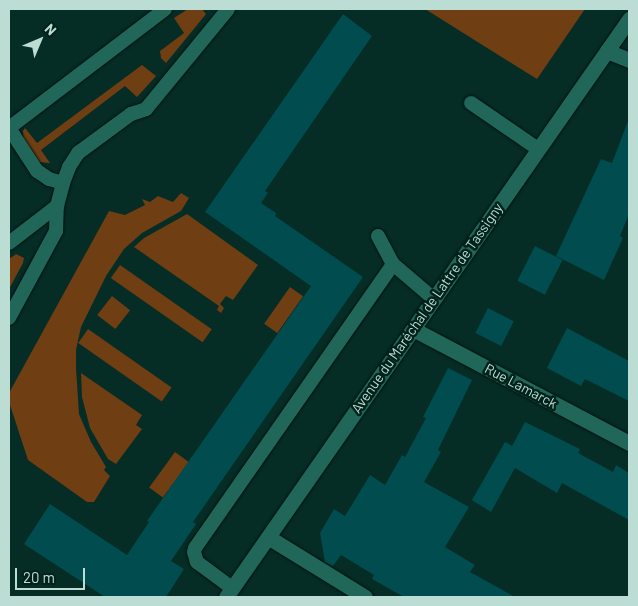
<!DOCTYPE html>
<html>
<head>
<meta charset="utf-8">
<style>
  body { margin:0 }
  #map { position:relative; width:638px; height:606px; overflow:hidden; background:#052c25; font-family:Barlow,sans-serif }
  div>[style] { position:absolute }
  .green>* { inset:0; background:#6f3e12; transform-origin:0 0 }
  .building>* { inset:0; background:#004c4e; transform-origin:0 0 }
  .roads { filter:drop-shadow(0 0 1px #00120e) drop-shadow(0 0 1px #00120e) }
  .service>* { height:14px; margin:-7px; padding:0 7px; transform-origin:7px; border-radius:7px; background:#206759 }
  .minor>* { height:15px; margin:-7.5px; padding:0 7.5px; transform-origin:7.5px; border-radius:7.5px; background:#206759 }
  .tertiary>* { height:15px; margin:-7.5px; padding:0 7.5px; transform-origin:7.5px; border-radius:7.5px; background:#206759 }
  span { translate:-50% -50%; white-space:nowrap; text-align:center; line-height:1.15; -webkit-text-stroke:5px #00221b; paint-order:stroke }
  .street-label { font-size:14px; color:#bcddd4 }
  .frame { position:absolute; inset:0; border:10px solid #bcddd4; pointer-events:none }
  .north { position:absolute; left:15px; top:15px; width:50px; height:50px; -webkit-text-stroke:4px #00221b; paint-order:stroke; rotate:45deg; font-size:14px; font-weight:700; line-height:20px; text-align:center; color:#bcddd4 }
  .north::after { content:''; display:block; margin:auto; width:18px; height:22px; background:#bcddd4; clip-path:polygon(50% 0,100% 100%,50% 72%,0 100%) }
  .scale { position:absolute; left:15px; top:568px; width:70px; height:22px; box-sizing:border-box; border:2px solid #bcddd4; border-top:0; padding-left:6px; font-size:15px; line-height:18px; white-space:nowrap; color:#bcddd4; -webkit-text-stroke:4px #00221b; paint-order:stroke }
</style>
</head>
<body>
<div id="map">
  <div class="green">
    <i style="clip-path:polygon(188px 9px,202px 9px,206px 14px,166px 63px,161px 58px,160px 51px,184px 33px,174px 18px)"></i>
    <i style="clip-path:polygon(425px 9px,585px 9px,537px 79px)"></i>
    <i style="clip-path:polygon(142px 65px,156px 76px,137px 97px,125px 86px,41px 150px,50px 163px,39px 162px,24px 143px,23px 131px,25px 128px,37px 143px)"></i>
    <i style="clip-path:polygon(181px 193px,189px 198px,181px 211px,142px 233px,124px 249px,106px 276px,81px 327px,76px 350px,76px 368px,79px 414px,91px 442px,106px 467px,104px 470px,110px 476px,94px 502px,87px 502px,28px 460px,9px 402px,9px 393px,109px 211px,125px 215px,145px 205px,142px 199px,150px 202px,158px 196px,173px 202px)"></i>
    <i style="clip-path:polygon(187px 214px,258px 265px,233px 300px,226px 296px,220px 304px,224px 308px,221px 313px,217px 310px,219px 306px,134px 247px,144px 238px)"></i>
    <i style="clip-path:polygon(16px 254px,24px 258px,23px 263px,9px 289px,9px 259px)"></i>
    <i style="left:120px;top:265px;width:112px;height:16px;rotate:35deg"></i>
    <i style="left:290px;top:287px;width:16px;height:45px;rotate:35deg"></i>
    <i style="left:112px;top:296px;width:23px;height:24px;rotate:38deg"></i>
    <i style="left:88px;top:329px;width:102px;height:17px;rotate:35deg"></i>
    <i style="clip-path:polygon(81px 373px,142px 415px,136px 425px,142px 429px,116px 464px,108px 459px,90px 428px,82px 397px)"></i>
    <i style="left:175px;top:452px;width:17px;height:44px;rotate:36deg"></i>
  </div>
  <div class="building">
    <i style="clip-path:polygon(343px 14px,372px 36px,265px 191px,268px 193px,261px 203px,276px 213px,275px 216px,363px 277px,193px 522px,196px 524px,171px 561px,184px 569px,166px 597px,105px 597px,24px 544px,50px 504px,127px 555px,149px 522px,147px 521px,311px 286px,205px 212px)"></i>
    <i style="clip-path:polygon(628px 121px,629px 214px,620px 236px,623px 238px,604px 280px,556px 256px,601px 159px,612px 163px)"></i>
    <i style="left:535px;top:246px;width:31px;height:39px;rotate:27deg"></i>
    <i style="left:488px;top:308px;width:29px;height:28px;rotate:27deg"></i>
    <i style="clip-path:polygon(567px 328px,629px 361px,629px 401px,585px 379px,581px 386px,547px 368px)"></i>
    <i style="clip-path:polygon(448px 368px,472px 380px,438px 450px,441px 452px,424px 482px,469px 507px,445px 547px,475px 565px,470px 572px,515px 597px,404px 597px,372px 579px,374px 575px,341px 555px,333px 566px,325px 562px,320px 533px,334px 509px,345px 516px,370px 475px,385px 485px,402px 455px,405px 457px,426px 418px,423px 417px)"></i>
    <i style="clip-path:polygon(525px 422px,580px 449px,578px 453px,613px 472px,616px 465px,629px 473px,629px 520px,562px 483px,557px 493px,515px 468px,491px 512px,472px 500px,505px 442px,512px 446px)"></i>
  </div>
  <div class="roads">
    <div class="service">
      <i style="left:471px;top:103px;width:81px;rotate:34.5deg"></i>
      <i style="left:63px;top:183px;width:15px;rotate:-164deg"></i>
      <i style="left:49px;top:179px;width:14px;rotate:-146deg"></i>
      <i style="left:37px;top:171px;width:51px;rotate:-123.1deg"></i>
      <i style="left:9px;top:128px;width:196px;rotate:-37.3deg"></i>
      <i style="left:378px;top:236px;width:32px;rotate:62deg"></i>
      <i style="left:393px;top:264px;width:54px;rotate:40.5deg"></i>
      <i style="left:9px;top:243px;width:61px;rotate:-37.6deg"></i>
      <i style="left:9px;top:318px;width:99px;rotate:-61.6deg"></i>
      <i style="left:56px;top:231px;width:25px;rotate:-88deg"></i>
      <i style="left:57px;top:206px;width:24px;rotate:-75deg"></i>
      <i style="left:63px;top:183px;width:17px;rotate:-69deg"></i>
      <i style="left:69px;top:167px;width:17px;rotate:-57deg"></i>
      <i style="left:78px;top:153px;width:66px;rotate:-36.3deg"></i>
      <i style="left:131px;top:114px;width:16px;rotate:-18deg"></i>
      <i style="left:146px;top:109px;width:129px;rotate:-50.6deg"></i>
      <i style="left:232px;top:588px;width:44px;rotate:-143.4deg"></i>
      <i style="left:197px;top:562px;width:10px;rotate:-107deg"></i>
      <i style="left:194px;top:552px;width:4px;rotate:-76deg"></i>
      <i style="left:195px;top:548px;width:346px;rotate:-55.1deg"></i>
    </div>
    <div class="minor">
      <i style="left:607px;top:51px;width:24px;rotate:22deg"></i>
      <i style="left:413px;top:329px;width:244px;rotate:27.8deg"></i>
      <i style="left:268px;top:537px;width:114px;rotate:31.7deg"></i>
    </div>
    <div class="tertiary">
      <i style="left:226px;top:597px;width:705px;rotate:-55.11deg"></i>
    </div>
  </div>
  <div class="street-label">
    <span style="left:427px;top:308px;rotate:-55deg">Avenue du Maréchal de Lattre de Tassigny</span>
    <span style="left:521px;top:386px;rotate:28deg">Rue Lamarck</span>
  </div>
  <div class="frame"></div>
  <div class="north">N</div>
  <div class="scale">20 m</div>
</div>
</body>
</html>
